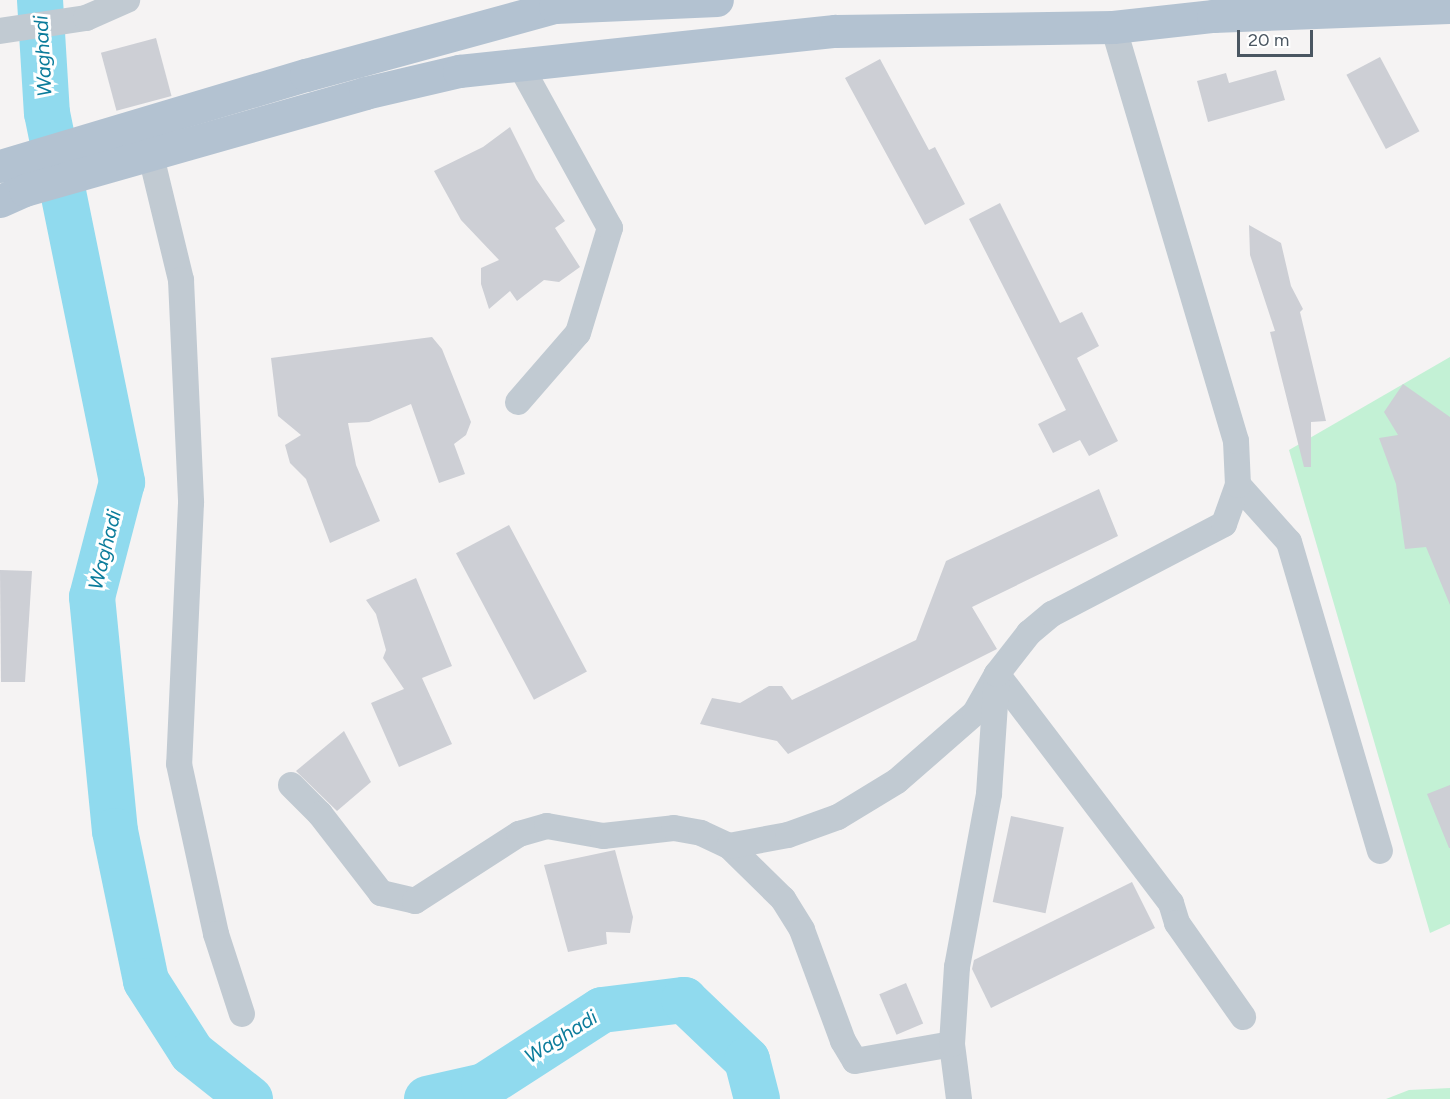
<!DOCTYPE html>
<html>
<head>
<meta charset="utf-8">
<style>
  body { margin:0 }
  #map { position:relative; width:1450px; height:1099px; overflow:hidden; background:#f5f3f3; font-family:Figtree,sans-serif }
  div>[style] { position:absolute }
  .green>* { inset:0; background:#c3f1d5 }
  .river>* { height:46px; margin:-23px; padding:0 23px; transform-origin:23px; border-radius:23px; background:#90daee }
  .building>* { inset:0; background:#cdcfd5; transform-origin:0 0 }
  .minor>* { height:26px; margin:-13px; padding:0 13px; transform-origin:13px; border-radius:13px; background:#c1cad2 }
  .major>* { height:33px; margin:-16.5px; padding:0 16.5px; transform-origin:16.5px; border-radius:16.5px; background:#b3c2d1 }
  span { translate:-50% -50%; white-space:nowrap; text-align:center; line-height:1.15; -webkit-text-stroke:6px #fff; paint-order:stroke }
  .water-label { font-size:20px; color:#0c7c9b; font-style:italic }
  .scale { position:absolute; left:1237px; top:30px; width:76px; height:27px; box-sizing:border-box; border:3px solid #4a5661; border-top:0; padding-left:8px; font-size:18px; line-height:21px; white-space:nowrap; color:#4a5661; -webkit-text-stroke:4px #fff; paint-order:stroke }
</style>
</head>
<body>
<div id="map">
  <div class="green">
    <i style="clip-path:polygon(1450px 357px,1450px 924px,1430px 933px,1289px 450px)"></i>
    <i style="clip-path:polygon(1450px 1088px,1450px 1099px,1386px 1099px,1409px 1090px)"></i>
  </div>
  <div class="river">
    <i style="left:40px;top:0;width:113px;rotate:86.5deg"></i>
    <i style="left:47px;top:113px;width:377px;rotate:78.5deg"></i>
    <i style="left:122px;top:482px;width:119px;rotate:104.6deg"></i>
    <i style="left:92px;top:597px;width:235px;rotate:84.4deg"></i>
    <i style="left:115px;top:831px;width:153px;rotate:78.3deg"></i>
    <i style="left:146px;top:981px;width:85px;rotate:57.4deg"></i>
    <i style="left:192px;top:1053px;width:74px;rotate:38.4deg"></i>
    <i style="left:427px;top:1099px;width:58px;rotate:-12.8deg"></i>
    <i style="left:484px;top:1086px;width:140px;rotate:-32.8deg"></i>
    <i style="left:602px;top:1010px;width:83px;rotate:-7deg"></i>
    <i style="left:684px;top:1000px;width:87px;rotate:43.6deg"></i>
    <i style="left:747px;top:1060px;width:40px;rotate:75.6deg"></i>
  </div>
  <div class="building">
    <i style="left:156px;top:38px;width:60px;height:57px;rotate:75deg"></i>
    <i style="left:1380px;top:57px;width:84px;height:38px;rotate:62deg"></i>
    <i style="clip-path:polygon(880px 59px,929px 150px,935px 147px,965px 204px,925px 225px,845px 78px)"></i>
    <i style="clip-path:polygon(1276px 70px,1285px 100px,1208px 122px,1197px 81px,1226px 73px,1229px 83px)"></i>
    <i style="clip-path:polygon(510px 127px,536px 179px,565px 221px,555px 228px,580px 267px,559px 282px,544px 280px,517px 301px,510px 291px,489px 309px,481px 284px,481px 268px,499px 260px,461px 220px,434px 171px,483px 147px)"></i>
    <i style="clip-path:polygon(1000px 203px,1060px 323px,1082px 312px,1099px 346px,1077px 358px,1118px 441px,1089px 456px,1080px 440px,1053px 453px,1038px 424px,1066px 410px,969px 219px)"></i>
    <i style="clip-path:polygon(1249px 225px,1281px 243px,1291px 286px,1303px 309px,1300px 312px,1326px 421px,1311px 422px,1311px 467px,1304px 467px,1270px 332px,1275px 331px,1250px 255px)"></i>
    <i style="clip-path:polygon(432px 337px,442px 349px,471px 422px,466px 435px,454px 444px,465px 474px,439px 483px,411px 404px,369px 422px,348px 423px,356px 465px,380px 521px,330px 543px,306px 479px,290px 463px,285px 445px,301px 435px,278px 416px,271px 358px)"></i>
    <i style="clip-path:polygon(1403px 384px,1450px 417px,1450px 605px,1426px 547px,1405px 549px,1396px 484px,1379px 438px,1398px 435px,1384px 412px)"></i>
    <i style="clip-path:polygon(1099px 489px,1118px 536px,972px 607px,997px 649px,788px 754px,777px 741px,700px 724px,712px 698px,740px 703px,769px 686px,782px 686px,792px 700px,916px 640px,946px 561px)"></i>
    <i style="left:509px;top:525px;width:166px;height:60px;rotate:62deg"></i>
    <i style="clip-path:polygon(0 570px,32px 571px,25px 682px,1px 682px)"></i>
    <i style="clip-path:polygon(416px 578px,452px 666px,422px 678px,452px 744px,399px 767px,371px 703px,404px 689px,383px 658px,386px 650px,376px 614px,366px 600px)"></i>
    <i style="clip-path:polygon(344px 731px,371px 782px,337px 811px,296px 771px)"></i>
    <i style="clip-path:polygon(1450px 785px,1450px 848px,1449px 848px,1427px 794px)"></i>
    <i style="left:1011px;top:816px;width:54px;height:88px;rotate:12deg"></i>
    <i style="clip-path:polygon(615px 850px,633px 917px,630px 933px,606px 932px,607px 944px,568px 952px,544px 865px)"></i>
    <i style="clip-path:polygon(1132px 882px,1155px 928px,991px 1008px,972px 969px,974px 960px)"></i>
    <i style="left:906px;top:983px;width:44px;height:29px;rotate:67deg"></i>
  </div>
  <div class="minor">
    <i style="left:0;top:31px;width:87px;rotate:-8.6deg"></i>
    <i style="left:86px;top:18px;width:45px;rotate:-23.7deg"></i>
    <i style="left:151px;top:156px;width:128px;rotate:76.4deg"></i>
    <i style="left:181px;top:280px;width:223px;rotate:87.4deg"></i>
    <i style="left:191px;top:503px;width:261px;rotate:92.6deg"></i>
    <i style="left:179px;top:764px;width:174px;rotate:77.7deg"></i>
    <i style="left:216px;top:934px;width:84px;rotate:72deg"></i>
    <i style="left:518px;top:402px;width:91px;rotate:-49deg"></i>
    <i style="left:578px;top:333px;width:110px;rotate:-73.1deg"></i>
    <i style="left:610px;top:228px;width:188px;rotate:-118.9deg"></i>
    <i style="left:1238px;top:485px;width:76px;rotate:48.2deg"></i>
    <i style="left:1289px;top:542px;width:322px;rotate:73.6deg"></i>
    <i style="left:291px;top:785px;width:41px;rotate:45deg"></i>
    <i style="left:320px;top:814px;width:100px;rotate:52.3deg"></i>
    <i style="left:381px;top:893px;width:35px;rotate:13deg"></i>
    <i style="left:415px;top:901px;width:124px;rotate:-32.8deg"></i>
    <i style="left:519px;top:834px;width:29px;rotate:-16deg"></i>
    <i style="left:547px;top:826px;width:57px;rotate:10.1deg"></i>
    <i style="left:603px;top:836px;width:71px;rotate:-6.4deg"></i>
    <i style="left:674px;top:828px;width:27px;rotate:10deg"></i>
    <i style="left:701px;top:833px;width:31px;rotate:25deg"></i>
    <i style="left:729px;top:846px;width:76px;rotate:44.5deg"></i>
    <i style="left:783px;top:899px;width:36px;rotate:58deg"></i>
    <i style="left:802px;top:930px;width:118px;rotate:69.7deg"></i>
    <i style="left:843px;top:1041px;width:23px;rotate:59deg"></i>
    <i style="left:855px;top:1061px;width:98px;rotate:-9.9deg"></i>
    <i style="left:729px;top:846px;width:60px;rotate:-10.6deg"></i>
    <i style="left:788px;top:835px;width:53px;rotate:-19.8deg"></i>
    <i style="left:838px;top:817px;width:69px;rotate:-31.4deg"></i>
    <i style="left:897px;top:781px;width:103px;rotate:-41.1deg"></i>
    <i style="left:975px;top:713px;width:45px;rotate:-60.6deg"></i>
    <i style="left:997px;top:674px;width:288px;rotate:52.8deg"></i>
    <i style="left:1171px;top:903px;width:21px;rotate:73deg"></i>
    <i style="left:1177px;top:923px;width:115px;rotate:54.9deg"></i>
    <i style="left:959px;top:1099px;width:55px;rotate:-97.3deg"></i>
    <i style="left:952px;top:1044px;width:77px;rotate:-86.3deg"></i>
    <i style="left:957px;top:967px;width:176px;rotate:-79.5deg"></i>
    <i style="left:989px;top:794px;width:120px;rotate:-86.2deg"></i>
    <i style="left:997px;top:674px;width:52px;rotate:-52deg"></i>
    <i style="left:1029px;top:633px;width:30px;rotate:-40deg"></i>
    <i style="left:1052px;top:614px;width:194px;rotate:-27.6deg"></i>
    <i style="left:1224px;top:524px;width:41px;rotate:-70.3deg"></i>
    <i style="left:1238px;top:485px;width:44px;rotate:-92.6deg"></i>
    <i style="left:1236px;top:441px;width:432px;rotate:-106.5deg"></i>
  </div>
  <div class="major">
    <i style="left:0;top:166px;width:319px;rotate:-16.6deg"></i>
    <i style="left:306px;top:75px;width:258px;rotate:-15.3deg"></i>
    <i style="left:555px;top:7px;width:162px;rotate:-2.5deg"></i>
    <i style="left:0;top:201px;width:27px;rotate:-24deg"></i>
    <i style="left:25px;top:190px;width:354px;rotate:-15.9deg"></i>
    <i style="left:365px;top:93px;width:97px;rotate:-13.2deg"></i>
    <i style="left:459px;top:71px;width:378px;rotate:-6.1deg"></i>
    <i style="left:835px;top:31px;width:278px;rotate:-0.8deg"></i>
    <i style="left:1113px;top:27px;width:101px;rotate:-6.3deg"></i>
    <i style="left:1213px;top:16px;width:237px;rotate:-2.2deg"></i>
  </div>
  <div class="water-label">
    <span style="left:43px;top:56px;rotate:-93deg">Waghadi</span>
    <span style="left:105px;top:550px;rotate:-76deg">Waghadi</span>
    <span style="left:561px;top:1037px;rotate:-32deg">Waghadi</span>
  </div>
  <div class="scale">20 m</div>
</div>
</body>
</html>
